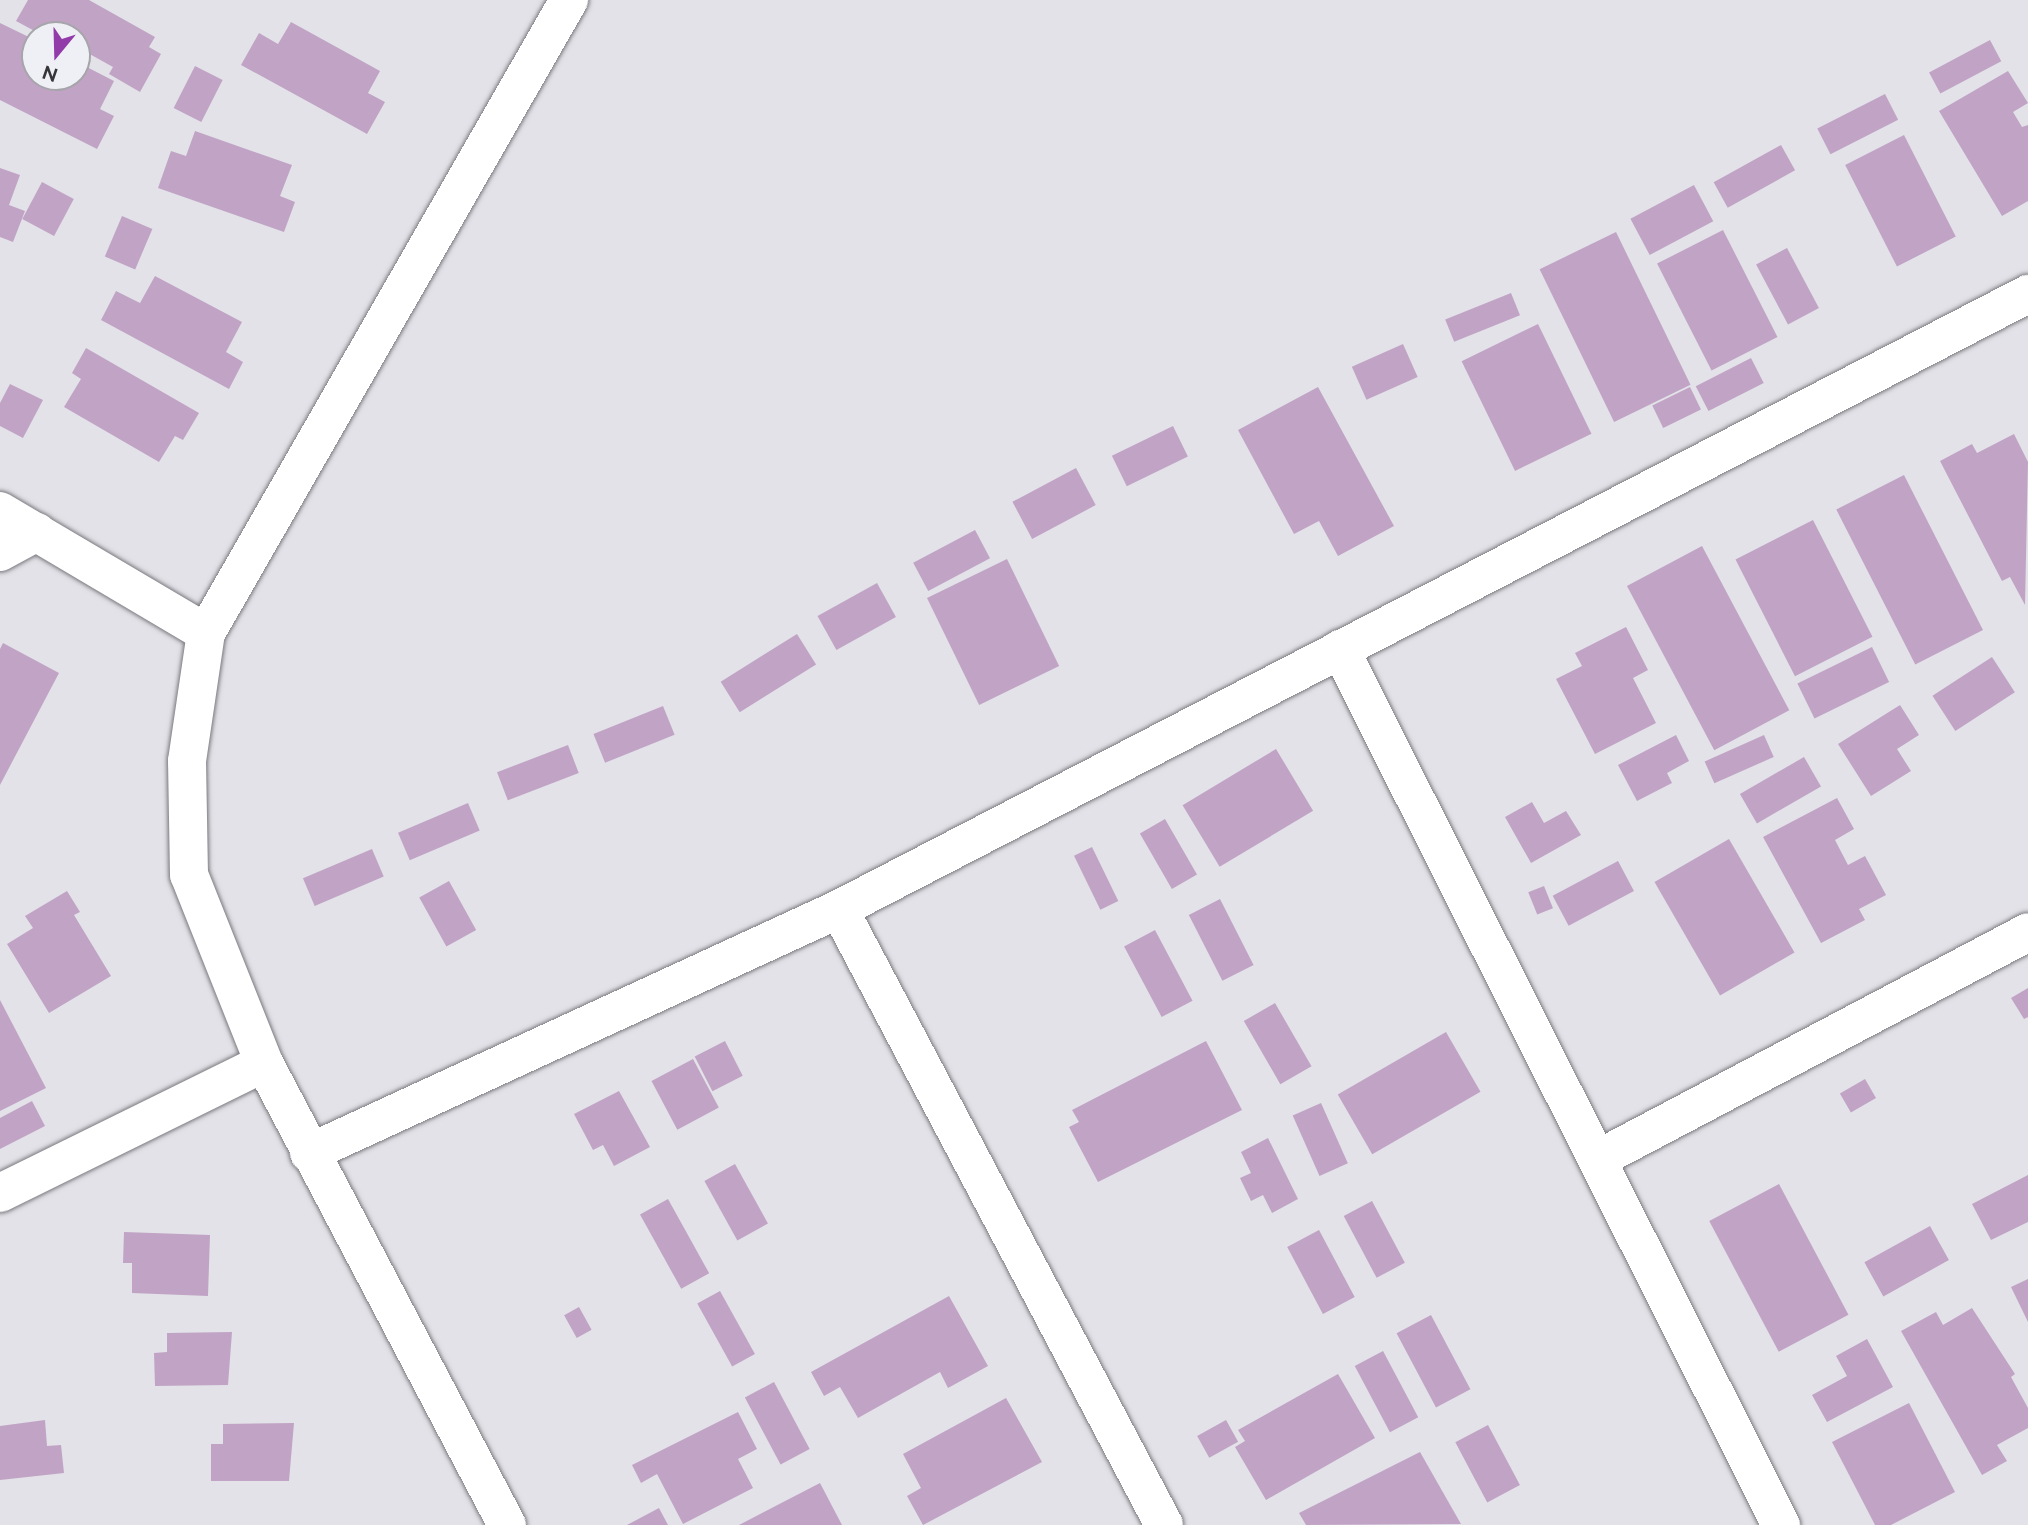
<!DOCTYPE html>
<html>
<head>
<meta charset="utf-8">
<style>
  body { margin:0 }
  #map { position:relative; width:2028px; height:1525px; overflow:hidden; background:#e2e2e8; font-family:Raleway,sans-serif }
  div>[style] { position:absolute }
  .building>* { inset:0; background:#c1a4c5; transform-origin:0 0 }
  .roads { filter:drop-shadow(0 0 2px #79797f) drop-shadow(0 0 2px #79797f) }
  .minor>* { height:38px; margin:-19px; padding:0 19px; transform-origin:19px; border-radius:19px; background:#fff }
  span { translate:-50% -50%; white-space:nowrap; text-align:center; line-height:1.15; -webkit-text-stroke:5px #efeff6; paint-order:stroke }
  .north { position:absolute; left:21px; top:21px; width:70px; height:70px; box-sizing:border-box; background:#efeff6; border:2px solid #a5a5aa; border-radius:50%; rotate:199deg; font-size:19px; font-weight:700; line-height:28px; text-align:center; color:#363639 }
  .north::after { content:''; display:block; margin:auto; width:24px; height:32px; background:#923ca9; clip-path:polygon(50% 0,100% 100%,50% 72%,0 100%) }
</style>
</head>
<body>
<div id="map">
  <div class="building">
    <i style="clip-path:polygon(28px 0,89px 0,155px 37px,149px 47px,161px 54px,140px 92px,109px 74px,113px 67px,77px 47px,77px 35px,42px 35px,16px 21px)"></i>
    <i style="clip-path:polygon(291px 22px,380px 71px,368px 93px,385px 102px,367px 134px,241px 65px,259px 33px,278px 44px)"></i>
    <i style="clip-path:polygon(0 23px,35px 40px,35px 77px,77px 77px,77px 62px,114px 81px,100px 109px,114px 116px,97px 149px,0 100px)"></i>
    <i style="left:1990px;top:40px;width:24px;height:69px;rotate:62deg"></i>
    <i style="left:195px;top:66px;width:31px;height:47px;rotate:27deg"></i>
    <i style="clip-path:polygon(2008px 71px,2028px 103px,2013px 112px,2022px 127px,2028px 125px,2028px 201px,2002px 216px,1939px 111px)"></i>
    <i style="left:1885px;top:94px;width:29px;height:76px;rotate:63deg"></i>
    <i style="clip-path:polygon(195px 131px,292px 165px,280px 196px,295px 202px,284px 232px,158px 188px,171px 151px,186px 156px)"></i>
    <i style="left:1904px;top:135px;width:114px;height:66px;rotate:63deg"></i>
    <i style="left:1781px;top:145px;width:29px;height:77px;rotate:61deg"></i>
    <i style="clip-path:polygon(0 168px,20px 175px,9px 205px,25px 211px,13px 242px,0 237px)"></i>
    <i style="left:42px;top:182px;width:36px;height:42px;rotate:28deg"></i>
    <i style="left:1694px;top:185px;width:41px;height:72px;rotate:62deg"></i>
    <i style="left:122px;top:216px;width:33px;height:44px;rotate:23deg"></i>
    <i style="left:1723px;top:230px;width:120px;height:74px;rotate:63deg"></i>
    <i style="left:1616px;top:232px;width:170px;height:85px;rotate:64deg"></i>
    <i style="left:1787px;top:248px;width:68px;height:35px;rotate:62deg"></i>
    <i style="clip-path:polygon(155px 276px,242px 322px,226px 352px,243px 362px,229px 389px,101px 320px,116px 291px,140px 303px)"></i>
    <i style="left:1511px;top:293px;width:24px;height:71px;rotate:68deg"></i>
    <i style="left:1538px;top:324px;width:122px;height:85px;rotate:64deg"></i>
    <i style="left:1403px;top:344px;width:36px;height:56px;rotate:66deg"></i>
    <i style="clip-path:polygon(86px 348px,199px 413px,183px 440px,175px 436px,159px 462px,64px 407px,81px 379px,72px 373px)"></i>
    <i style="left:1751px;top:358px;width:28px;height:62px;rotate:63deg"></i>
    <i style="clip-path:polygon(10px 384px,43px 400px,23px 438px,0 426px,0 403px)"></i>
    <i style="clip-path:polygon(1318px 387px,1394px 526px,1338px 556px,1319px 521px,1294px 534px,1238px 430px)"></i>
    <i style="left:1690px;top:387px;width:25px;height:42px;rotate:64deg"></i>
    <i style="left:1173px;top:426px;width:34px;height:68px;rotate:64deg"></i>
    <i style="clip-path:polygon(2014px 434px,2028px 462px,2025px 605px,2010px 577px,2002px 581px,1940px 461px,1972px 444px,1977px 453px)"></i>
    <i style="left:1076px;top:468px;width:42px;height:72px;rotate:62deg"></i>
    <i style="left:1904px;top:475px;width:174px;height:76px;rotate:63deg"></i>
    <i style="left:1813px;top:520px;width:131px;height:87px;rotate:63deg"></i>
    <i style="left:975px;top:530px;width:32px;height:70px;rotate:62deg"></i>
    <i style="left:1702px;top:546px;width:186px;height:85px;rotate:62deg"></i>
    <i style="left:1007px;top:559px;width:119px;height:89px;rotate:64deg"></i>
    <i style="left:877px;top:583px;width:39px;height:68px;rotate:61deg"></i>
    <i style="clip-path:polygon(1626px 627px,1648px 670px,1633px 678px,1656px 723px,1595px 754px,1556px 679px,1582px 666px,1575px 653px)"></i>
    <i style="left:797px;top:634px;width:36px;height:90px;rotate:58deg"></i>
    <i style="clip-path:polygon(3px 643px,59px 673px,0 785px,0 649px)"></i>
    <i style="left:1872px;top:647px;width:39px;height:83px;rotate:64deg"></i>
    <i style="left:1992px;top:657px;width:42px;height:71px;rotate:57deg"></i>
    <i style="clip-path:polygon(1900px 705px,1919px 735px,1897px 749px,1911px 771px,1871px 796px,1838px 744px)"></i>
    <i style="left:663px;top:706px;width:31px;height:75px;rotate:68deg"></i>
    <i style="clip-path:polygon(1676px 735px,1689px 761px,1667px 773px,1672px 783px,1637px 801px,1618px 765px)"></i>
    <i style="left:1764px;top:735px;width:24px;height:65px;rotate:66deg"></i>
    <i style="left:568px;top:745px;width:30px;height:76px;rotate:69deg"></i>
    <i style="left:1276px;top:749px;width:72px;height:109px;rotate:59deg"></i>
    <i style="left:1804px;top:757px;width:34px;height:74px;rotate:60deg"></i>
    <i style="clip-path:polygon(1837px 798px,1854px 829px,1835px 840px,1848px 865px,1865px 856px,1886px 895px,1859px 909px,1865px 920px,1821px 943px,1763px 837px)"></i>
    <i style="clip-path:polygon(1532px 802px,1544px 823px,1566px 811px,1581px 835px,1531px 863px,1505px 817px)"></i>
    <i style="left:468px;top:803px;width:30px;height:76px;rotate:67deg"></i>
    <i style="left:1165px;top:819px;width:64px;height:29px;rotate:60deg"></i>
    <i style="left:1729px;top:839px;width:131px;height:86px;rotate:60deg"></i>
    <i style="left:1092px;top:847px;width:60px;height:20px;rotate:64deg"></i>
    <i style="left:372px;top:849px;width:30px;height:75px;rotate:67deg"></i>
    <i style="left:1618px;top:861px;width:34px;height:74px;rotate:62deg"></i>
    <i style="left:449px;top:881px;width:56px;height:34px;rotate:61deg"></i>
    <i style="left:1544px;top:886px;width:24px;height:17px;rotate:68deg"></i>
    <i style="clip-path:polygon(67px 891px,80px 912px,74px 915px,111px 976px,49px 1013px,7px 944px,33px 928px,25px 916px)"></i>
    <i style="left:1220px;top:899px;width:74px;height:35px;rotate:63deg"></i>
    <i style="left:1155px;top:930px;width:80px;height:35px;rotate:62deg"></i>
    <i style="clip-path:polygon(2028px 988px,2028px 1017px,2024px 1019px,2011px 998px)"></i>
    <i style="clip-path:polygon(0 1000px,46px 1088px,0 1111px)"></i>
    <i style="left:1275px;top:1003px;width:73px;height:36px;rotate:60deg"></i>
    <i style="left:1446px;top:1032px;width:69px;height:125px;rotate:60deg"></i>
    <i style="left:725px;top:1041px;width:39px;height:34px;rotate:63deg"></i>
    <i style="clip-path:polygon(1206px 1041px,1242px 1110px,1098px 1182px,1069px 1127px,1079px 1122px,1072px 1110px)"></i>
    <i style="left:693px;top:1059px;width:55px;height:47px;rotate:62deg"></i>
    <i style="left:1865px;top:1079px;width:22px;height:29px;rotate:60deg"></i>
    <i style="clip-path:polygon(619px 1091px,650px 1147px,614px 1166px,603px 1145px,593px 1150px,574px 1114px)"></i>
    <i style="clip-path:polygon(32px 1101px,45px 1126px,0 1149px,0 1118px)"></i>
    <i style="left:1321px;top:1103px;width:66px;height:31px;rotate:66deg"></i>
    <i style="clip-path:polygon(1268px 1138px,1298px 1199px,1272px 1213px,1263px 1195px,1251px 1201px,1240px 1178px,1251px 1173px,1241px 1152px)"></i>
    <i style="left:735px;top:1164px;width:68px;height:35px;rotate:61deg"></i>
    <i style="clip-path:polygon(2028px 1175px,2028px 1222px,1991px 1240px,1972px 1204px)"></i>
    <i style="left:1779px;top:1184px;width:148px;height:79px;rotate:62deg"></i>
    <i style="left:668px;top:1199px;width:85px;height:32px;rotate:61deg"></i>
    <i style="left:1372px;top:1201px;width:70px;height:32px;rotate:62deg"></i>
    <i style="left:1930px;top:1226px;width:39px;height:75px;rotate:61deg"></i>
    <i style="left:1319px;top:1230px;width:76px;height:36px;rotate:62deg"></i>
    <i style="clip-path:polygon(124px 1232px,210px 1235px,208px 1296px,132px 1293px,132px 1263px,123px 1263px)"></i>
    <i style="clip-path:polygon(2028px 1279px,2028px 1322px,2011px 1287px)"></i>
    <i style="left:720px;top:1291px;width:72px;height:26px;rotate:61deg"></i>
    <i style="clip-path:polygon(949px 1296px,988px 1366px,948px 1388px,940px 1372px,858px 1418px,840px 1387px,824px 1396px,811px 1372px)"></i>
    <i style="left:579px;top:1307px;width:26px;height:17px;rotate:61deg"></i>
    <i style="clip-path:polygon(1972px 1308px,2015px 1374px,2011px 1377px,2028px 1408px,2028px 1428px,1997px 1445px,2007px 1461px,1982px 1475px,1901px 1331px,1936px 1312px,1943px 1325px)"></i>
    <i style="left:1431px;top:1315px;width:84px;height:39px;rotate:62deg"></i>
    <i style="clip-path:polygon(232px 1332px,228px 1385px,155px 1386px,154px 1353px,167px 1352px,167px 1333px)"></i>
    <i style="clip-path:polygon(1867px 1339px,1893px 1387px,1827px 1422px,1812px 1395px,1847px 1376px,1836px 1356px)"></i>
    <i style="left:1383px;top:1351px;width:75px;height:32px;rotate:62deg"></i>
    <i style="clip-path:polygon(1338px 1374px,1375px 1438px,1266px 1500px,1235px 1447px,1245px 1441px,1238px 1430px)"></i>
    <i style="left:774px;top:1382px;width:76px;height:33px;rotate:62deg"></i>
    <i style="clip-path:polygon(1006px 1398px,1042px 1462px,923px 1525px,907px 1496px,921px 1488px,903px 1454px)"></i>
    <i style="clip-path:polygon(1909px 1403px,1955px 1492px,1891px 1525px,1875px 1525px,1832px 1442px)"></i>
    <i style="clip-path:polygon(738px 1412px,757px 1449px,738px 1459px,753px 1488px,683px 1524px,657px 1474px,641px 1483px,632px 1465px)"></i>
    <i style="clip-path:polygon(45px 1420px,47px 1446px,61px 1445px,64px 1473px,0 1480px,0 1426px)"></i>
    <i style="left:1226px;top:1420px;width:25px;height:33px;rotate:61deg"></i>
    <i style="clip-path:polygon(294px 1423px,289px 1481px,211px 1481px,211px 1444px,223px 1444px,223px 1424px)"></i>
    <i style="left:1488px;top:1425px;width:68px;height:37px;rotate:62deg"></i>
    <i style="clip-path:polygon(1420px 1452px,1461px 1524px,1306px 1525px,1299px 1513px)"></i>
    <i style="clip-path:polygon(820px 1483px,842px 1525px,739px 1525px)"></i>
    <i style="clip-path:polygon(659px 1508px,668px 1525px,627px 1525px)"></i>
  </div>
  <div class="roads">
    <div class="minor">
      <i style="left:0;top:511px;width:239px;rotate:30.6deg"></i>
      <i style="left:0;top:552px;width:42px;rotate:-28.4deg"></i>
      <i style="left:1340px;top:649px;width:981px;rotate:63.28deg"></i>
      <i style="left:839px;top:909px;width:696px;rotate:62.18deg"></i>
      <i style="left:309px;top:1153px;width:583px;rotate:-24.72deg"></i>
      <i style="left:839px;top:909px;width:1339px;rotate:-27.35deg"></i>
      <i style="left:1598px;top:1159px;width:486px;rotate:-27.8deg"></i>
      <i style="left:0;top:1193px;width:294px;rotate:-26.2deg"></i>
      <i style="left:507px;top:1525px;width:522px;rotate:-117.74deg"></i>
      <i style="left:264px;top:1063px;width:202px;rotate:-111.7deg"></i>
      <i style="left:189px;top:875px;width:114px;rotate:-91deg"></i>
      <i style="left:187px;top:761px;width:129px;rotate:-81.6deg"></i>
      <i style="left:206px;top:633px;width:730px;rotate:-60.17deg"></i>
    </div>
  </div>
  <div class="north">N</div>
</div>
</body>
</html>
